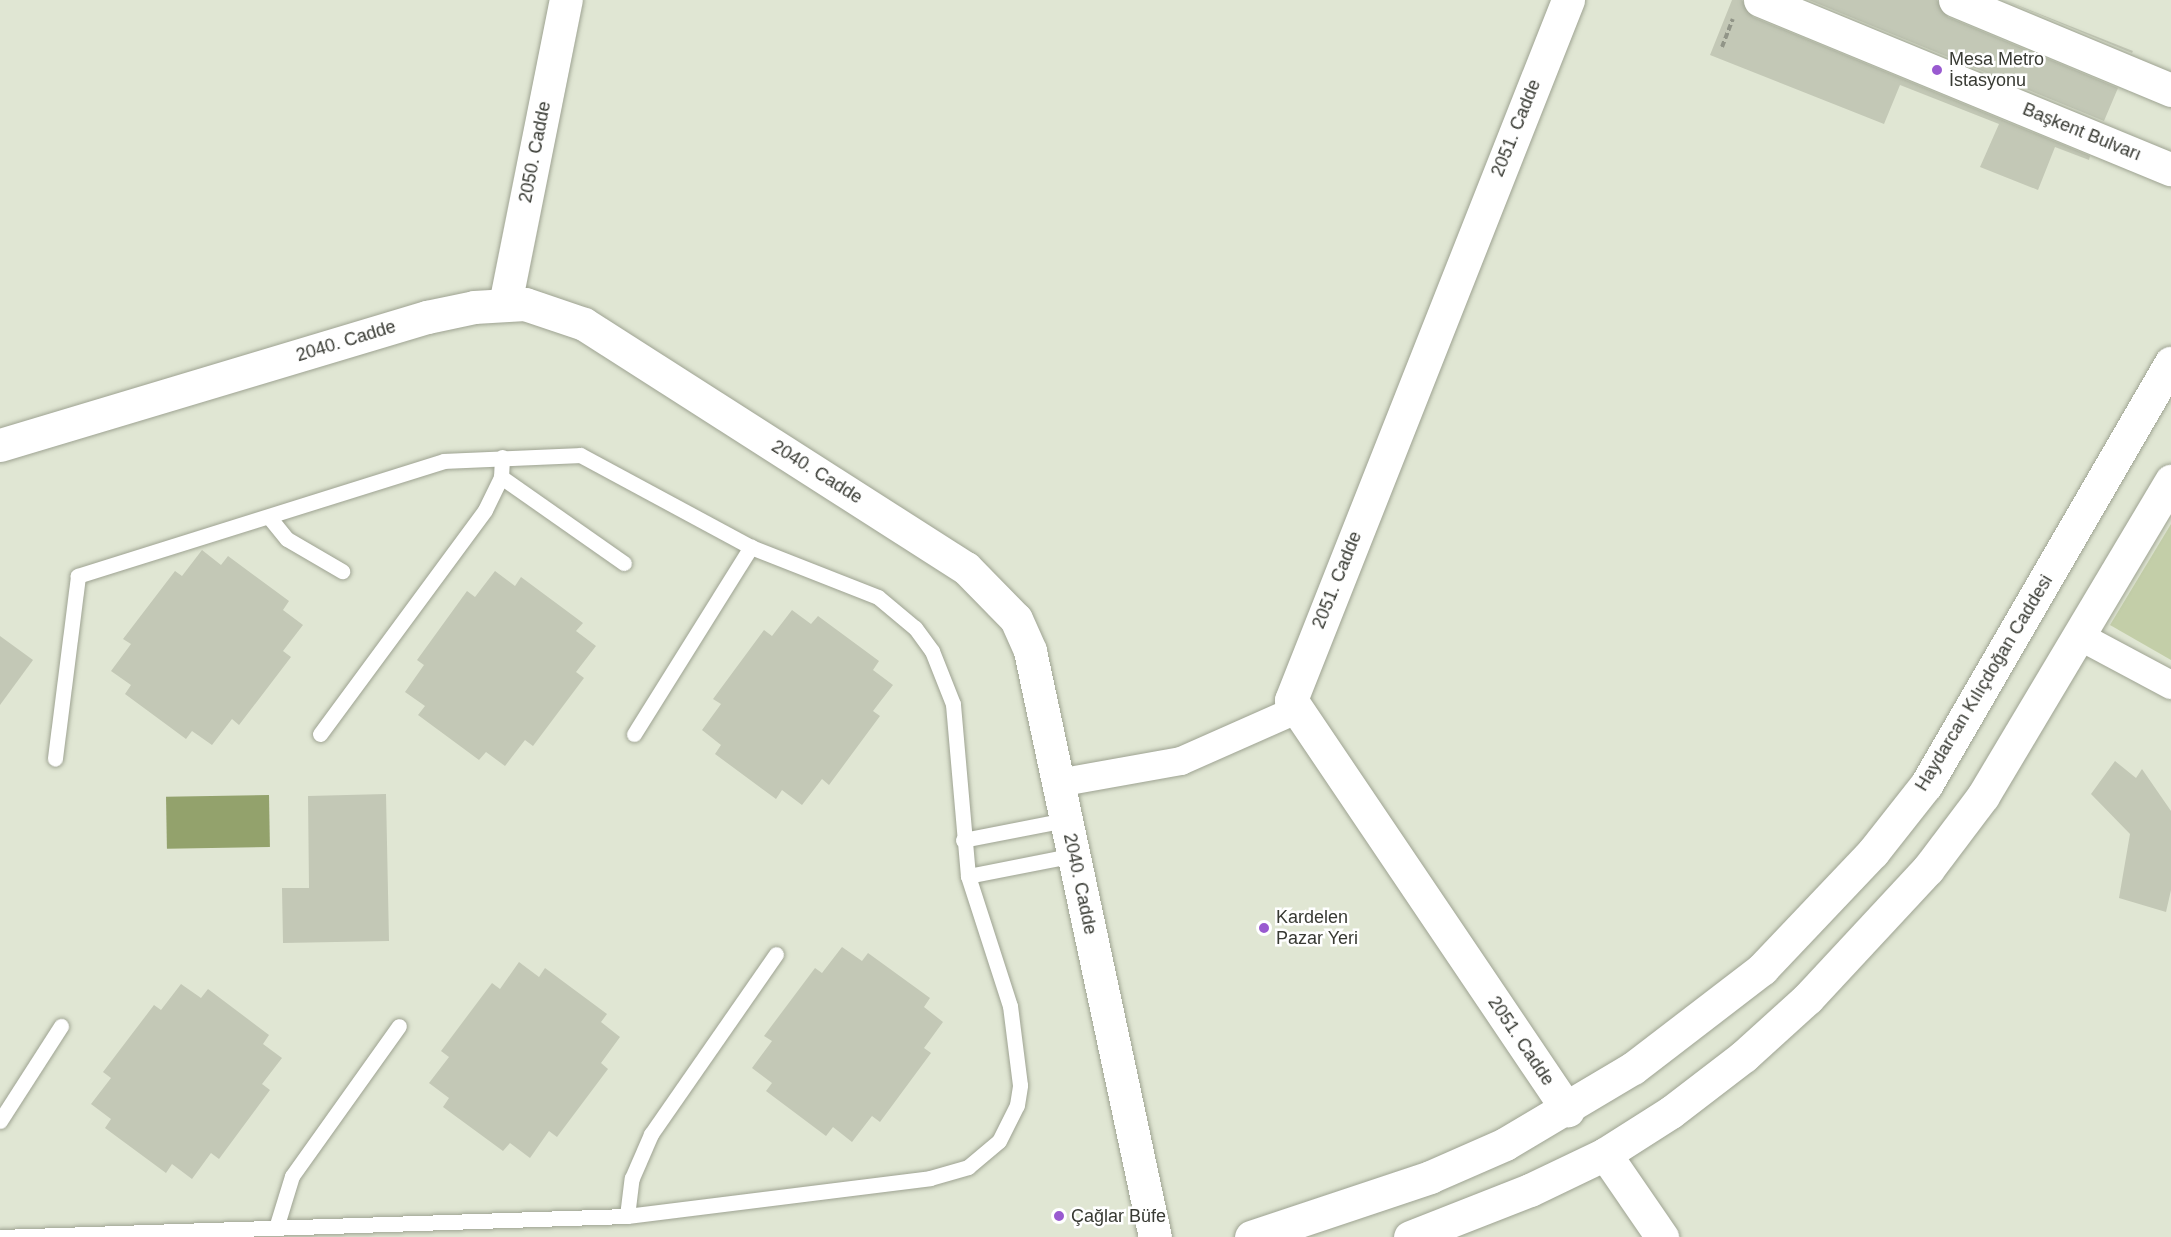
<!DOCTYPE html>
<html>
<head>
<meta charset="utf-8">
<style>
  body { margin:0 }
  #map { position:relative; width:2171px; height:1237px; overflow:hidden; background:#e0e6d3; font-family:Arial,sans-serif }
  div>[style] { position:absolute }
  .green>* { inset:0; background:#c3cea8 }
  .water>* { inset:0; background:#93a26c; transform-origin:0 0 }
  .building>* { inset:0; background:#c3c8b6 }
  .path>* { height:4px; margin-top:-2px; transform-origin:0; background:repeating-linear-gradient(90deg,#919588 0 6px,transparent 0 9px) }
  .roads { filter:drop-shadow(0 0 2px #9ea392) drop-shadow(0 0 2px #9ea392) }
  .service>* { height:15px; margin:-7.5px; padding:0 7.5px; transform-origin:7.5px; border-radius:7.5px; background:#fff }
  .minor>* { height:28px; margin:-14px; padding:0 14px; transform-origin:14px; border-radius:14px; background:#fff }
  .tertiary>* { height:33px; margin:-16.5px; padding:0 16.5px; transform-origin:16.5px; border-radius:16.5px; background:#fff }
  .secondary>* { height:33px; margin:-16.5px; padding:0 16.5px; transform-origin:16.5px; border-radius:16.5px; background:#fff }
  .primary>* { height:33px; margin:-16.5px; padding:0 16.5px; transform-origin:16.5px; border-radius:16.5px; background:#fff }
  .dots>* { width:16px; height:16px; translate:-50% -50%; box-sizing:border-box; border:3px solid #fff; border-radius:50% }
  span { translate:-50% -50%; white-space:nowrap; text-align:center; line-height:1.15; -webkit-text-stroke:5px #fff; paint-order:stroke }
  .poi-label { font-size:18px; color:#383a33 }
  .left { translate:0 -50%; text-align:left }
  .street-label { font-size:18px; color:#383a33 }
</style>
</head>
<body>
<div id="map">
  <div class="green">
    <i style="clip-path:polygon(2171px 524px,2171px 660px,2110px 625px)"></i>
  </div>
  <div class="water">
    <i style="left:269px;top:795px;width:52px;height:103px;rotate:89deg"></i>
  </div>
  <div class="building">
    <i style="clip-path:polygon(1732px 0,1742px 0,1753px 17px,2090px 156px,2089px 160px,2055px 147px,2038px 190px,1980px 167px,1999px 124px,1900px 85px,1884px 124px,1710px 55px)"></i>
    <i style="clip-path:polygon(1809px 0,1937px 0,1948px 17px,2118px 88px,2104px 121px)"></i>
    <i style="clip-path:polygon(2004px 0,2133px 51px,2132px 53px)"></i>
    <i style="clip-path:polygon(202px 550px,221px 565px,228px 556px,289px 601px,283px 610px,303px 625px,283px 651px,291px 657px,239px 725px,232px 719px,212px 745px,192px 731px,186px 739px,125px 694px,131px 685px,111px 671px,131px 644px,123px 639px,175px 571px,182px 576px)"></i>
    <i style="clip-path:polygon(495px 571px,515px 586px,521px 577px,583px 623px,576px 631px,596px 646px,576px 672px,584px 678px,533px 746px,525px 740px,505px 766px,486px 752px,479px 760px,418px 715px,425px 706px,405px 692px,424px 665px,417px 660px,467px 591px,475px 597px)"></i>
    <i style="clip-path:polygon(792px 610px,811px 624px,818px 616px,879px 661px,873px 670px,893px 685px,873px 711px,880px 716px,829px 785px,822px 779px,802px 805px,782px 790px,776px 799px,715px 754px,721px 745px,702px 730px,721px 704px,713px 699px,764px 630px,772px 636px)"></i>
    <i style="clip-path:polygon(0 636px,33px 660px,0 705px)"></i>
    <i style="clip-path:polygon(2115px 761px,2136px 778px,2142px 769px,2171px 811px,2171px 890px,2166px 912px,2119px 898px,2130px 834px,2091px 794px)"></i>
    <i style="clip-path:polygon(386px 794px,389px 941px,283px 943px,282px 888px,309px 888px,308px 796px)"></i>
    <i style="clip-path:polygon(842px 947px,862px 961px,868px 953px,930px 998px,924px 1007px,943px 1022px,924px 1048px,931px 1053px,880px 1122px,872px 1116px,852px 1142px,833px 1127px,826px 1136px,766px 1091px,772px 1083px,752px 1068px,772px 1041px,764px 1036px,815px 968px,822px 973px)"></i>
    <i style="clip-path:polygon(519px 962px,539px 977px,545px 968px,607px 1014px,601px 1022px,620px 1037px,601px 1063px,608px 1069px,557px 1137px,549px 1131px,530px 1158px,510px 1143px,503px 1151px,443px 1107px,449px 1098px,429px 1083px,449px 1057px,441px 1051px,492px 983px,500px 989px)"></i>
    <i style="clip-path:polygon(181px 984px,201px 998px,208px 989px,269px 1035px,263px 1044px,282px 1058px,262px 1084px,270px 1090px,219px 1159px,211px 1153px,192px 1179px,172px 1164px,166px 1173px,105px 1128px,111px 1119px,91px 1104px,111px 1078px,103px 1072px,154px 1005px,161px 1010px)"></i>
  </div>
  <div class="path">
    <i style="left:1722px;top:47px;width:30px;rotate:-69deg"></i>
  </div>
  <div class="roads">
    <div class="service">
      <i style="left:501px;top:477px;width:150px;rotate:35deg"></i>
      <i style="left:269px;top:517px;width:28px;rotate:51deg"></i>
      <i style="left:287px;top:539px;width:64px;rotate:30.2deg"></i>
      <i style="left:320px;top:734px;width:278px;rotate:-53.6deg"></i>
      <i style="left:485px;top:510px;width:37px;rotate:-64deg"></i>
      <i style="left:501px;top:477px;width:20px;rotate:-87deg"></i>
      <i style="left:634px;top:734px;width:221px;rotate:-58deg"></i>
      <i style="left:963px;top:840px;width:105px;rotate:-11deg"></i>
      <i style="left:968px;top:876px;width:108px;rotate:-11.2deg"></i>
      <i style="left:0;top:1121px;width:113px;rotate:-57.3deg"></i>
      <i style="left:627px;top:1216px;width:38px;rotate:-83deg"></i>
      <i style="left:632px;top:1178px;width:48px;rotate:-66.6deg"></i>
      <i style="left:651px;top:1134px;width:219px;rotate:-55.2deg"></i>
      <i style="left:276px;top:1228px;width:54px;rotate:-72.9deg"></i>
      <i style="left:292px;top:1176px;width:184px;rotate:-54.5deg"></i>
      <i style="left:0;top:1237px;width:627px;rotate:-1.92deg"></i>
      <i style="left:627px;top:1216px;width:305px;rotate:-7.1deg"></i>
      <i style="left:930px;top:1178px;width:40px;rotate:-16deg"></i>
      <i style="left:968px;top:1167px;width:40px;rotate:-40deg"></i>
      <i style="left:999px;top:1141px;width:40px;rotate:-63.4deg"></i>
      <i style="left:1017px;top:1105px;width:20px;rotate:-81deg"></i>
      <i style="left:1020px;top:1085px;width:80px;rotate:-97.2deg"></i>
      <i style="left:1010px;top:1006px;width:137px;rotate:-107.9deg"></i>
      <i style="left:968px;top:876px;width:173px;rotate:-95deg"></i>
      <i style="left:953px;top:704px;width:57px;rotate:-111.6deg"></i>
      <i style="left:932px;top:651px;width:29px;rotate:-126deg"></i>
      <i style="left:915px;top:628px;width:48px;rotate:-140deg"></i>
      <i style="left:878px;top:597px;width:136px;rotate:-158.5deg"></i>
      <i style="left:751px;top:547px;width:194px;rotate:-151.7deg"></i>
      <i style="left:580px;top:455px;width:136px;rotate:177.5deg"></i>
      <i style="left:444px;top:461px;width:384px;rotate:162.6deg"></i>
      <i style="left:78px;top:576px;width:184px;rotate:97.2deg"></i>
    </div>
    <div class="minor">
      <i style="left:2081px;top:637px;width:102px;rotate:28.1deg"></i>
      <i style="left:1058px;top:783px;width:125px;rotate:-10.1deg"></i>
      <i style="left:1181px;top:761px;width:126px;rotate:-23.9deg"></i>
    </div>
    <div class="tertiary">
      <i style="left:1568px;top:0;width:753px;rotate:111.59deg"></i>
      <i style="left:1291px;top:700px;width:495px;rotate:56deg"></i>
      <i style="left:505px;top:304px;width:310px;rotate:-78.7deg"></i>
      <i style="left:0;top:445px;width:446px;rotate:-16.7deg"></i>
      <i style="left:427px;top:317px;width:48px;rotate:-12deg"></i>
      <i style="left:474px;top:307px;width:51px;rotate:-3.4deg"></i>
      <i style="left:525px;top:304px;width:62px;rotate:18.7deg"></i>
      <i style="left:584px;top:324px;width:453px;rotate:32.6deg"></i>
      <i style="left:966px;top:568px;width:71px;rotate:45.6deg"></i>
      <i style="left:1016px;top:619px;width:35px;rotate:66deg"></i>
      <i style="left:1030px;top:651px;width:599px;rotate:77.96deg"></i>
      <i style="left:1605px;top:1154px;width:101px;rotate:55.5deg"></i>
    </div>
    <div class="secondary">
      <i style="left:1251px;top:1237px;width:189px;rotate:-18.5deg"></i>
      <i style="left:1430px;top:1177px;width:82px;rotate:-23.7deg"></i>
      <i style="left:1505px;top:1144px;width:149px;rotate:-30.7deg"></i>
      <i style="left:1633px;top:1068px;width:163px;rotate:-37.5deg"></i>
      <i style="left:1762px;top:969px;width:161px;rotate:-46.5deg"></i>
      <i style="left:1873px;top:852px;width:85px;rotate:-51.7deg"></i>
      <i style="left:1926px;top:785px;width:488px;rotate:-59.9deg"></i>
      <i style="left:1410px;top:1237px;width:129px;rotate:-21.4deg"></i>
      <i style="left:1530px;top:1190px;width:83px;rotate:-25.6deg"></i>
      <i style="left:1605px;top:1154px;width:78px;rotate:-32.5deg"></i>
      <i style="left:1671px;top:1112px;width:92px;rotate:-37.5deg"></i>
      <i style="left:1744px;top:1056px;width:86px;rotate:-42.2deg"></i>
      <i style="left:1808px;top:998px;width:176px;rotate:-47.1deg"></i>
      <i style="left:1928px;top:869px;width:91px;rotate:-53deg"></i>
      <i style="left:1983px;top:796px;width:367px;rotate:-59.2deg"></i>
    </div>
    <div class="primary">
      <i style="left:1760px;top:0;width:444px;rotate:22.4deg"></i>
      <i style="left:1955px;top:0;width:234px;rotate:22.6deg"></i>
    </div>
  </div>
  <div class="dots">
    <i style="left:1937px;top:70px;background:#995ad0"></i>
    <i style="left:1264px;top:928px;background:#995ad0"></i>
    <i style="left:1059px;top:1216px;background:#995ad0"></i>
  </div>
  <div class="poi-label">
    <span class="left" style="left:1949px;top:70px">Mesa Metro<br>İstasyonu</span>
    <span class="left" style="left:1276px;top:928px">Kardelen<br>Pazar Yeri</span>
    <span class="left" style="left:1071px;top:1216px">Çağlar Büfe</span>
  </div>
  <div class="street-label">
    <span style="left:1516px;top:128px;rotate:-68deg">2051. Cadde</span>
    <span style="left:2082px;top:132px;rotate:22deg">Başkent Bulvarı</span>
    <span style="left:535px;top:152px;rotate:-79deg">2050. Cadde</span>
    <span style="left:346px;top:341px;rotate:-17deg">2040. Cadde</span>
    <span style="left:817px;top:472px;rotate:32deg">2040. Cadde</span>
    <span style="left:1337px;top:580px;rotate:-68deg">2051. Cadde</span>
    <span style="left:1984px;top:683px;rotate:-59deg">Haydarcan Kılıçdoğan Caddesi</span>
    <span style="left:1080px;top:884px;rotate:78deg">2040. Cadde</span>
    <span style="left:1521px;top:1041px;rotate:56deg">2051. Cadde</span>
  </div>
</div>
</body>
</html>
